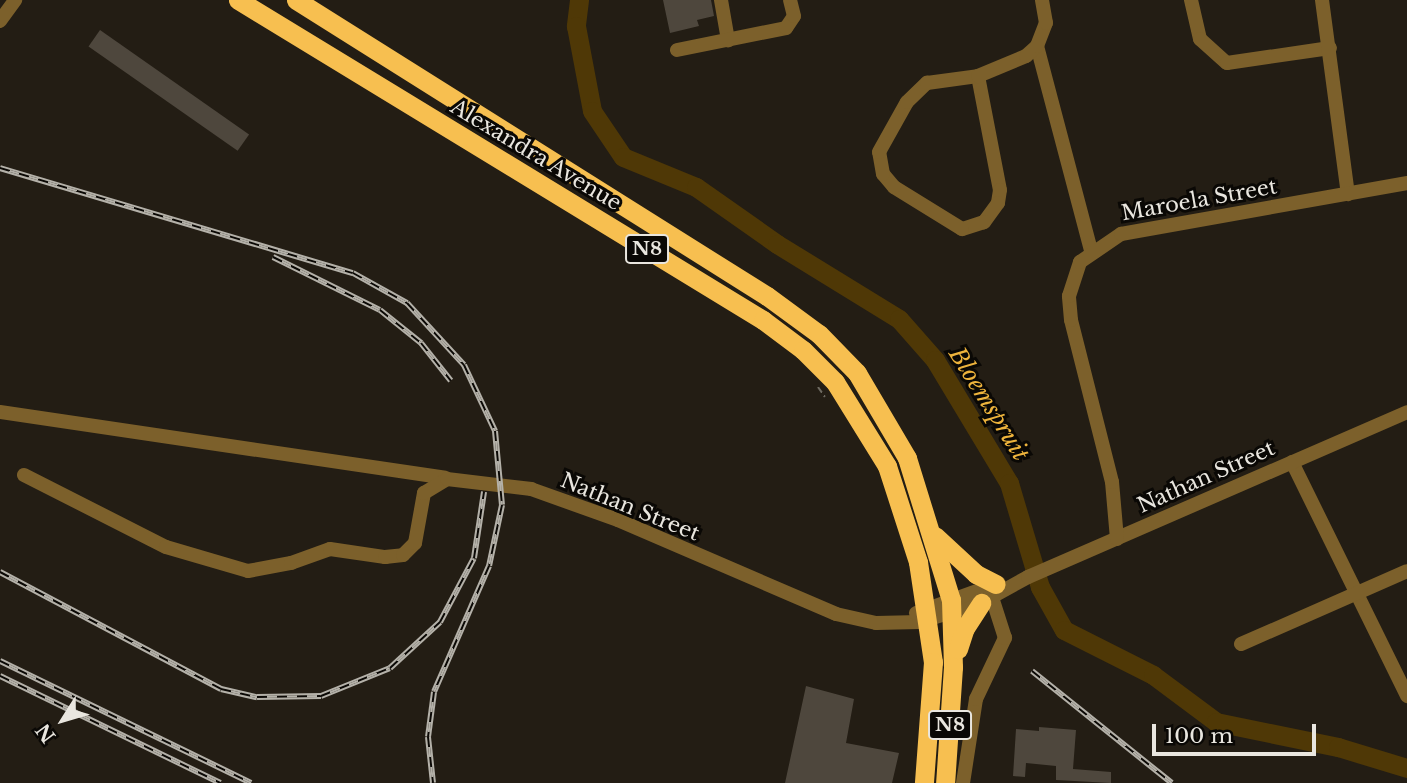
<!DOCTYPE html>
<html>
<head>
<meta charset="utf-8">
<style>
  body { margin:0 }
  #map { position:relative; width:1407px; height:783px; overflow:hidden; background:#231d14; font-family:"Libre Baskerville",serif }
  div>[style] { position:absolute }
  .river>* { height:19px; margin:-9.5px; padding:0 9.5px; transform-origin:9.5px; border-radius:9.5px; background:#4f3806 }
  .building>* { inset:0; background:#4e473d; transform-origin:0 0 }
  .path>* { height:2px; margin-top:-1px; transform-origin:0; background:repeating-linear-gradient(90deg,#6e6a61 0 7px,transparent 0 10.5px) }
  .minor>* { height:14px; margin:-7px; padding:0 7px; transform-origin:7px; border-radius:7px; background:#7c602b }
  .highway>* { height:19px; margin:-9.5px; padding:0 9.5px; transform-origin:9.5px; border-radius:9.5px; background:#f7bf50 }
  .rail>* { height:6px; margin-top:-3px; transform-origin:0; background:repeating-linear-gradient(90deg,#0a0805 0 10px,#b4b1a9 0 20px); box-sizing:border-box; border-block:2px solid #b4b1a9 }
  span { translate:-50% -50%; white-space:nowrap; text-align:center; line-height:1.15; -webkit-text-stroke:6px #0a0805; paint-order:stroke }
  .shield-label span { padding:2px 5px; background:#0a0805; border:2px solid; border-radius:5px; -webkit-text-stroke-width:0 }
  .shield-label { font-size:19px; color:#e9e6df; font-weight:700 }
  .street-label { font-size:21px; color:#e9e6df }
  .water-label { font-size:23px; color:#edb33c; font-style:italic }
  .north { position:absolute; left:28px; top:685px; width:70px; height:70px; -webkit-text-stroke:5px #0a0805; paint-order:stroke; rotate:233deg; font-size:19px; font-weight:700; line-height:28px; text-align:center; color:#e9e6df }
  .north::after { content:''; display:block; margin:auto; width:24px; height:32px; background:#e9e6df; clip-path:polygon(50% 0,100% 100%,50% 72%,0 100%) }
  .scale { position:absolute; left:1152px; top:724px; width:164px; height:32px; box-sizing:border-box; border:4px solid #e9e6df; border-top:0; padding-left:9px; font-size:21px; line-height:24px; white-space:nowrap; color:#e9e6df; -webkit-text-stroke:5px #0a0805; paint-order:stroke }
</style>
</head>
<body>
<div id="map">
  <div class="river">
    <i style="left:579px;top:0;width:26px;rotate:97deg"></i>
    <i style="left:576px;top:26px;width:86px;rotate:79.3deg"></i>
    <i style="left:592px;top:111px;width:55px;rotate:56deg"></i>
    <i style="left:623px;top:157px;width:79px;rotate:22.3deg"></i>
    <i style="left:696px;top:187px;width:99px;rotate:35.1deg"></i>
    <i style="left:777px;top:244px;width:143px;rotate:31.6deg"></i>
    <i style="left:899px;top:319px;width:55px;rotate:48.7deg"></i>
    <i style="left:935px;top:360px;width:144px;rotate:59deg"></i>
    <i style="left:1009px;top:483px;width:109px;rotate:73.4deg"></i>
    <i style="left:1040px;top:587px;width:49px;rotate:60.8deg"></i>
    <i style="left:1064px;top:630px;width:100px;rotate:26.8deg"></i>
    <i style="left:1153px;top:675px;width:79px;rotate:36.7deg"></i>
    <i style="left:1216px;top:722px;width:125px;rotate:11.6deg"></i>
    <i style="left:1338px;top:747px;width:72px;rotate:16.9deg"></i>
  </div>
  <div class="building">
    <i style="clip-path:polygon(663px 0,711px 0,714px 16px,697px 20px,699px 26px,670px 33px)"></i>
    <i style="left:100px;top:30px;width:182px;height:20px;rotate:35deg"></i>
    <i style="clip-path:polygon(806px 686px,854px 699px,846px 743px,899px 753px,892px 783px,785px 783px)"></i>
    <i style="clip-path:polygon(1039px 727px,1076px 730px,1073px 769px,1111px 772px,1111px 783px,1056px 780px,1056px 766px,1026px 763px,1025px 777px,1013px 776px,1016px 729px,1039px 731px)"></i>
  </div>
  <div class="path">
    <i style="left:818px;top:387px;width:12px;rotate:55deg"></i>
  </div>
  <div class="minor">
    <i style="left:721px;top:0;width:41px;rotate:80.1deg"></i>
    <i style="left:1191px;top:0;width:40px;rotate:77deg"></i>
    <i style="left:1200px;top:39px;width:36px;rotate:42deg"></i>
    <i style="left:1227px;top:63px;width:104px;rotate:-8.3deg"></i>
    <i style="left:1322px;top:0;width:196px;rotate:82.4deg"></i>
    <i style="left:0;top:21px;width:26px;rotate:-54deg"></i>
    <i style="left:1037px;top:46px;width:212px;rotate:75.2deg"></i>
    <i style="left:677px;top:50px;width:111px;rotate:-11.4deg"></i>
    <i style="left:786px;top:28px;width:14px;rotate:-56deg"></i>
    <i style="left:794px;top:16px;width:16px;rotate:-104deg"></i>
    <i style="left:978px;top:76px;width:116px;rotate:79.1deg"></i>
    <i style="left:1000px;top:190px;width:13px;rotate:99deg"></i>
    <i style="left:998px;top:203px;width:24px;rotate:126deg"></i>
    <i style="left:984px;top:222px;width:23px;rotate:162deg"></i>
    <i style="left:962px;top:229px;width:80px;rotate:-148.3deg"></i>
    <i style="left:894px;top:187px;width:17px;rotate:-130deg"></i>
    <i style="left:883px;top:174px;width:22px;rotate:-100deg"></i>
    <i style="left:879px;top:152px;width:57px;rotate:-60.8deg"></i>
    <i style="left:907px;top:102px;width:28px;rotate:-44deg"></i>
    <i style="left:927px;top:83px;width:51px;rotate:-7.8deg"></i>
    <i style="left:978px;top:76px;width:52px;rotate:-22.6deg"></i>
    <i style="left:1026px;top:56px;width:15px;rotate:-42deg"></i>
    <i style="left:1037px;top:46px;width:25px;rotate:-69deg"></i>
    <i style="left:1046px;top:23px;width:23px;rotate:-100deg"></i>
    <i style="left:0;top:412px;width:450px;rotate:8.4deg"></i>
    <i style="left:1292px;top:462px;width:261px;rotate:63.8deg"></i>
    <i style="left:24px;top:475px;width:159px;rotate:26.9deg"></i>
    <i style="left:166px;top:547px;width:85px;rotate:16.3deg"></i>
    <i style="left:248px;top:571px;width:44px;rotate:-10.5deg"></i>
    <i style="left:291px;top:563px;width:41px;rotate:-19.7deg"></i>
    <i style="left:330px;top:549px;width:56px;rotate:8.3deg"></i>
    <i style="left:385px;top:557px;width:18px;rotate:-6deg"></i>
    <i style="left:403px;top:555px;width:17px;rotate:-45deg"></i>
    <i style="left:415px;top:543px;width:51px;rotate:-79.8deg"></i>
    <i style="left:424px;top:493px;width:27px;rotate:-31deg"></i>
    <i style="left:447px;top:479px;width:85px;rotate:6.8deg"></i>
    <i style="left:531px;top:489px;width:92px;rotate:19.6deg"></i>
    <i style="left:618px;top:520px;width:237px;rotate:23.3deg"></i>
    <i style="left:836px;top:614px;width:41px;rotate:12.7deg"></i>
    <i style="left:876px;top:623px;width:43px;rotate:-1.3deg"></i>
    <i style="left:919px;top:622px;width:65px;rotate:-17deg"></i>
    <i style="left:981px;top:603px;width:54px;rotate:-29deg"></i>
    <i style="left:1028px;top:577px;width:413px;rotate:-23.5deg"></i>
    <i style="left:1117px;top:539px;width:57px;rotate:-95deg"></i>
    <i style="left:1112px;top:482px;width:167px;rotate:-104.2deg"></i>
    <i style="left:1071px;top:320px;width:24px;rotate:-95deg"></i>
    <i style="left:1069px;top:296px;width:36px;rotate:-72deg"></i>
    <i style="left:1080px;top:262px;width:50px;rotate:-34.3deg"></i>
    <i style="left:1121px;top:234px;width:291px;rotate:-10.1deg"></i>
    <i style="left:916px;top:613px;width:88px;rotate:-19.9deg"></i>
    <i style="left:1241px;top:644px;width:181px;rotate:-23.7deg"></i>
    <i style="left:963px;top:783px;width:85px;rotate:-81.2deg"></i>
    <i style="left:976px;top:699px;width:68px;rotate:-64.6deg"></i>
    <i style="left:1005px;top:638px;width:49px;rotate:-107.7deg"></i>
  </div>
  <div class="highway">
    <i style="left:238px;top:0;width:615px;rotate:31.36deg"></i>
    <i style="left:763px;top:320px;width:50px;rotate:36.9deg"></i>
    <i style="left:803px;top:350px;width:45px;rotate:45deg"></i>
    <i style="left:835px;top:382px;width:99px;rotate:58.2deg"></i>
    <i style="left:887px;top:466px;width:101px;rotate:72.1deg"></i>
    <i style="left:918px;top:562px;width:101px;rotate:81.5deg"></i>
    <i style="left:933px;top:662px;width:121px;rotate:94.3deg"></i>
    <i style="left:296px;top:0;width:556px;rotate:32.15deg"></i>
    <i style="left:767px;top:296px;width:64px;rotate:36.2deg"></i>
    <i style="left:819px;top:334px;width:54px;rotate:45.7deg"></i>
    <i style="left:857px;top:373px;width:99px;rotate:59.5deg"></i>
    <i style="left:907px;top:458px;width:149px;rotate:72.8deg"></i>
    <i style="left:951px;top:600px;width:67px;rotate:88.3deg"></i>
    <i style="left:953px;top:667px;width:116px;rotate:93.9deg"></i>
    <i style="left:935px;top:536px;width:56px;rotate:42.8deg"></i>
    <i style="left:976px;top:574px;width:22px;rotate:27deg"></i>
    <i style="left:958px;top:649px;width:22px;rotate:-72deg"></i>
    <i style="left:965px;top:628px;width:30px;rotate:-57deg"></i>
  </div>
  <div class="rail">
    <i style="left:0;top:168px;width:368px;rotate:16.6deg"></i>
    <i style="left:353px;top:273px;width:62px;rotate:29.1deg"></i>
    <i style="left:407px;top:303px;width:84px;rotate:47.4deg"></i>
    <i style="left:464px;top:365px;width:73px;rotate:64.8deg"></i>
    <i style="left:495px;top:431px;width:74px;rotate:84.6deg"></i>
    <i style="left:502px;top:505px;width:62px;rotate:102deg"></i>
    <i style="left:489px;top:566px;width:137px;rotate:113.6deg"></i>
    <i style="left:434px;top:692px;width:45px;rotate:97.6deg"></i>
    <i style="left:428px;top:737px;width:46px;rotate:83.8deg"></i>
    <i style="left:273px;top:257px;width:119px;rotate:26.4deg"></i>
    <i style="left:380px;top:310px;width:53px;rotate:38.8deg"></i>
    <i style="left:421px;top:343px;width:48px;rotate:51.7deg"></i>
    <i style="left:0;top:572px;width:250px;rotate:27.9deg"></i>
    <i style="left:221px;top:689px;width:37px;rotate:13deg"></i>
    <i style="left:257px;top:697px;width:64px;rotate:-0.9deg"></i>
    <i style="left:321px;top:696px;width:74px;rotate:-22.1deg"></i>
    <i style="left:390px;top:668px;width:68px;rotate:-42.6deg"></i>
    <i style="left:440px;top:622px;width:72px;rotate:-62deg"></i>
    <i style="left:474px;top:558px;width:67px;rotate:-81.4deg"></i>
    <i style="left:0;top:661px;width:279px;rotate:25.9deg"></i>
    <i style="left:1032px;top:671px;width:179px;rotate:38.7deg"></i>
    <i style="left:0;top:676px;width:245px;rotate:25.9deg"></i>
  </div>
  <div class="shield-label">
    <span style="left:647px;top:249px">N8</span>
    <span style="left:950px;top:725px">N8</span>
  </div>
  <div class="street-label">
    <span style="left:536px;top:155px;rotate:31deg">Alexandra Avenue</span>
    <span style="left:1199px;top:200px;rotate:-10deg">Maroela Street</span>
    <span style="left:1206px;top:477px;rotate:-24deg">Nathan Street</span>
    <span style="left:630px;top:507px;rotate:22deg">Nathan Street</span>
  </div>
  <div class="water-label">
    <span style="left:989px;top:404px;rotate:58deg">Bloemspruit</span>
  </div>
  <div class="north">N</div>
  <div class="scale">100 m</div>
</div>
</body>
</html>
